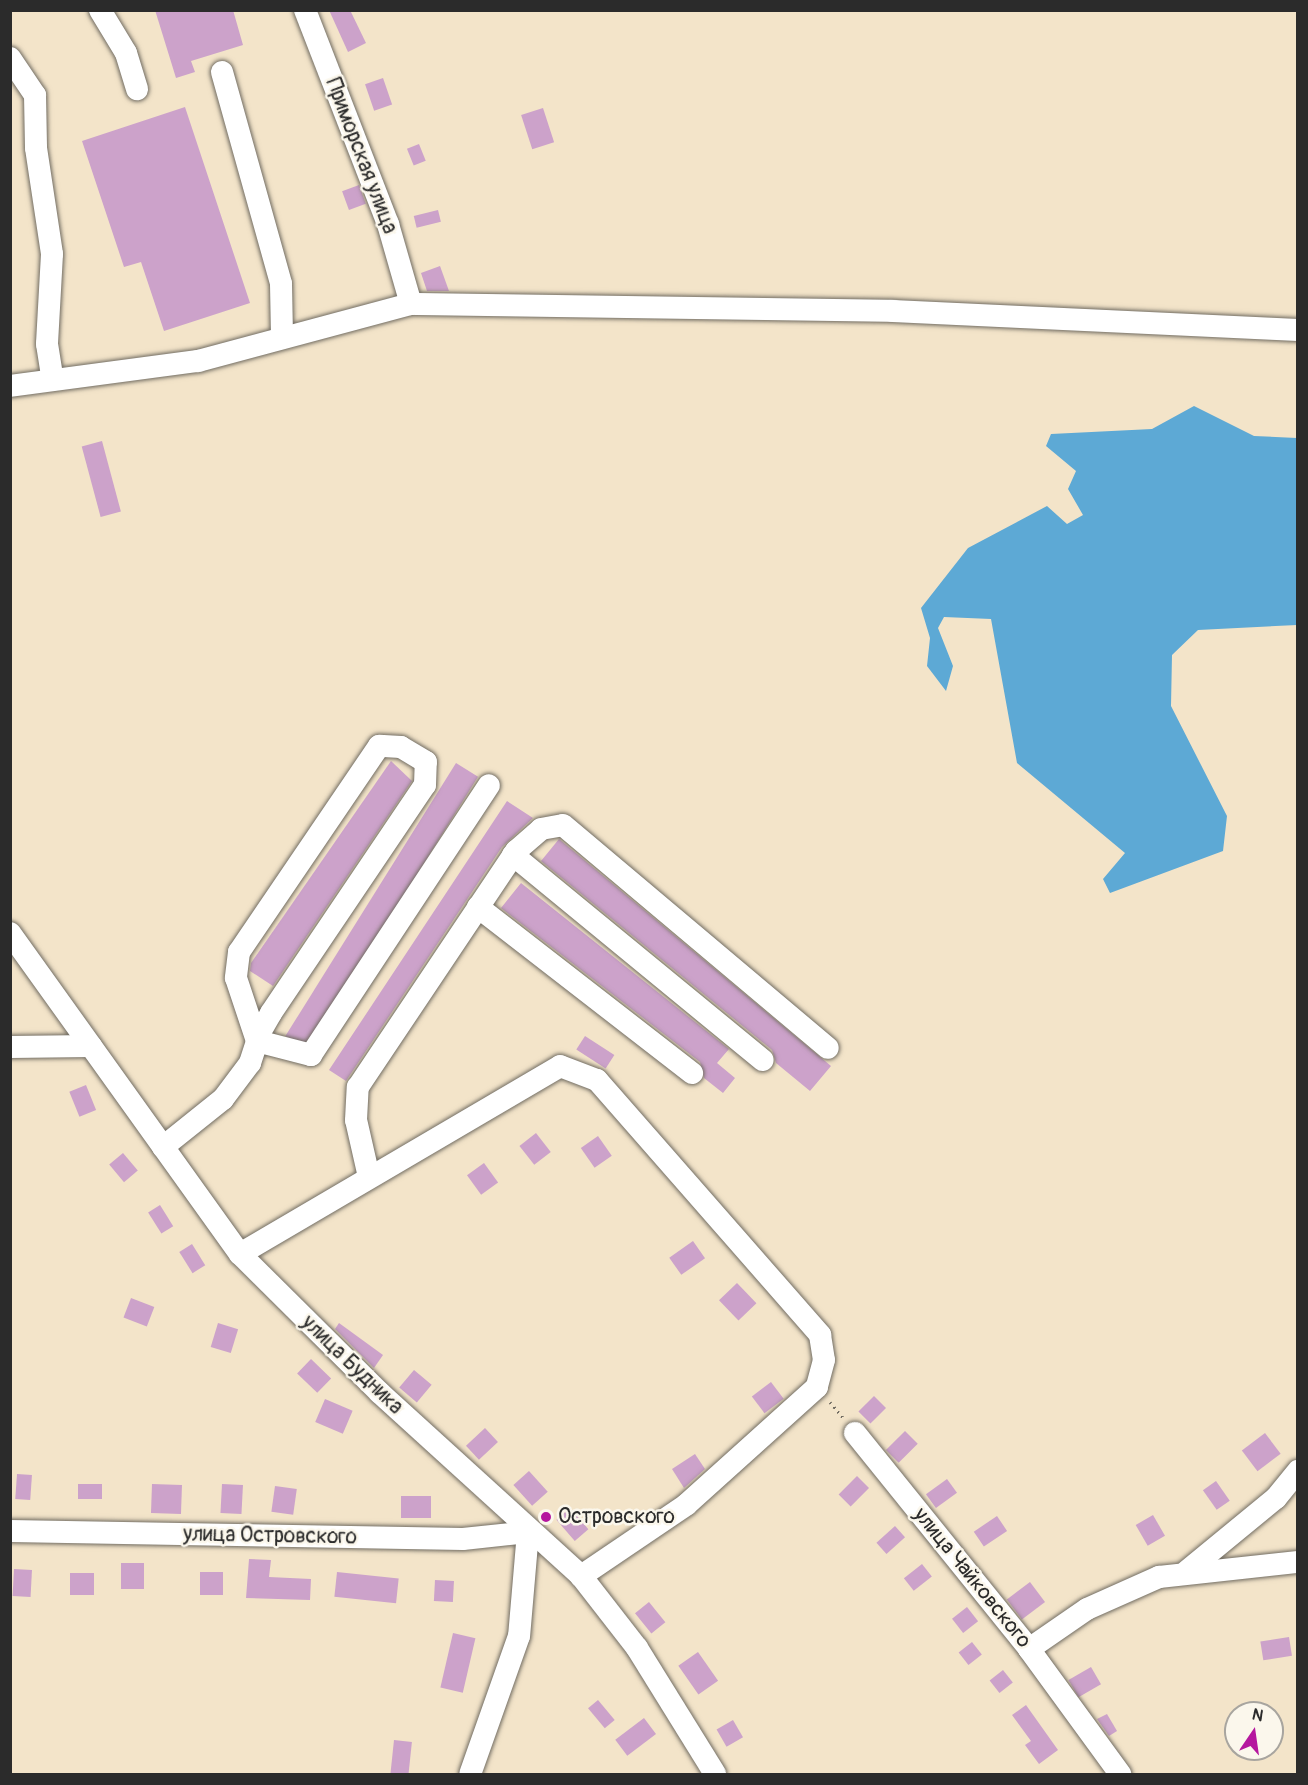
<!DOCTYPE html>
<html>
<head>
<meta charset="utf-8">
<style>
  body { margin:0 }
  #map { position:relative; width:1308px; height:1785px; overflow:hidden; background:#f3e4c9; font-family:Pangolin,sans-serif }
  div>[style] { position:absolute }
  .water>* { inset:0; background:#5da9d5 }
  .building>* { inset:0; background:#cca2ca; transform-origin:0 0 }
  .path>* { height:3px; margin-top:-1.5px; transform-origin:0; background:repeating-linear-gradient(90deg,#716c62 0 1.5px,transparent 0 6px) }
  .roads { filter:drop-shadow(0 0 2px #716c62) drop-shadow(0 0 2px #716c62) }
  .minor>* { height:22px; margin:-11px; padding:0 11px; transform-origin:11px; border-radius:11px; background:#fff }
  .dots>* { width:16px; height:16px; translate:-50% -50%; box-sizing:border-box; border:3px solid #fbf7ec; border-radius:50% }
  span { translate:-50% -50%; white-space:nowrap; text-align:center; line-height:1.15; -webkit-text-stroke:5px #fbf7ec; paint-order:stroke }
  .street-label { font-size:21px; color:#2b2b2b }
  .poi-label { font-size:21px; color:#2b2b2b }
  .left { translate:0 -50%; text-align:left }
  .frame { position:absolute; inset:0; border:12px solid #2b2b2b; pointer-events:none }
  .north { position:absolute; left:1224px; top:1701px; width:60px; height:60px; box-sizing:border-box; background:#fbf7ec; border:2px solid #a8a59f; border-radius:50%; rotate:13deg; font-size:16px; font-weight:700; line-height:24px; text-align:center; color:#2b2b2b }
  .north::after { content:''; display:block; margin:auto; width:21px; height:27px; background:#b5179e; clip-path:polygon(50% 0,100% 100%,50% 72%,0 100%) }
</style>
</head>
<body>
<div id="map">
  <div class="water">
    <i style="clip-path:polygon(1194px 406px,1254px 436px,1297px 438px,1297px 625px,1198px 630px,1172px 655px,1171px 706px,1227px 816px,1223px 851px,1110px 893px,1103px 879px,1125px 853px,1017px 763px,991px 619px,944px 617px,938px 628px,953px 666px,946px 691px,927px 666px,930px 638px,921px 608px,968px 548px,1047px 506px,1067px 524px,1083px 515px,1068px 489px,1076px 471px,1046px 446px,1051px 434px,1152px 429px)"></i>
  </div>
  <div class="building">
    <i style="clip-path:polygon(155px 10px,233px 10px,243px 45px,191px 61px,195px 72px,176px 78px)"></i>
    <i style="clip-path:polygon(329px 10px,350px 10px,366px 43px,348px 52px)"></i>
    <i style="left:383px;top:78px;width:28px;height:19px;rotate:71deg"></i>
    <i style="clip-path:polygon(185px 107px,250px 303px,164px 331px,141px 262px,124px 267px,82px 141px)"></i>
    <i style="left:543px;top:108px;width:36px;height:23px;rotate:72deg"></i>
    <i style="left:419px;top:144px;width:18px;height:13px;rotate:68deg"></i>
    <i style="left:359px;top:185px;width:20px;height:18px;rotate:70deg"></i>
    <i style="left:438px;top:210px;width:12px;height:25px;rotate:76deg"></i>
    <i style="clip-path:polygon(440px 266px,449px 291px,427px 291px,421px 273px)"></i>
    <i style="left:102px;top:441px;width:73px;height:21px;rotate:75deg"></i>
    <i style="clip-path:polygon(391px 761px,412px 781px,273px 986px,250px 971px,251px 963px)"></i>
    <i style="left:456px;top:763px;width:26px;height:322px;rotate:32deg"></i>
    <i style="clip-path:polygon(507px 801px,533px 818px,502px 847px,346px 1081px,329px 1070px)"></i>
    <i style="clip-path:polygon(559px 839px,831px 1066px,810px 1091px,776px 1063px,772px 1050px,541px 861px)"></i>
    <i style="clip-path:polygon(521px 883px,729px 1049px,717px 1063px,735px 1078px,723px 1093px,704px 1078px,700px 1062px,501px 908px)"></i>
    <i style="left:585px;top:1036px;width:35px;height:16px;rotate:33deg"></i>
    <i style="left:86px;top:1085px;width:27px;height:18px;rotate:68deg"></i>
    <i style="left:536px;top:1133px;width:24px;height:21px;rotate:52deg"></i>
    <i style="left:598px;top:1136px;width:24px;height:21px;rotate:55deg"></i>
    <i style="left:123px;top:1153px;width:23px;height:18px;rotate:50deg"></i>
    <i style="left:484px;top:1163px;width:24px;height:21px;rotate:54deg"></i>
    <i style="left:160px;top:1205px;width:25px;height:14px;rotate:58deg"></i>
    <i style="left:693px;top:1241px;width:21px;height:29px;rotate:55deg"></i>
    <i style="left:192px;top:1244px;width:25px;height:15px;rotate:58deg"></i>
    <i style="left:737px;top:1283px;width:28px;height:25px;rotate:46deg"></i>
    <i style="left:131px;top:1298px;width:25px;height:21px;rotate:21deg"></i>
    <i style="left:218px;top:1323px;width:21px;height:25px;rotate:17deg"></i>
    <i style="clip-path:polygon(339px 1323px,383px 1355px,374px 1368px,335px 1329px)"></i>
    <i style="left:311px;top:1359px;width:28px;height:20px;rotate:44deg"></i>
    <i style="left:414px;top:1370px;width:23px;height:23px;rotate:40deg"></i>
    <i style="left:771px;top:1382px;width:21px;height:24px;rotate:53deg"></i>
    <i style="left:874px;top:1396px;width:17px;height:22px;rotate:45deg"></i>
    <i style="left:325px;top:1399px;width:30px;height:25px;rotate:23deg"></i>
    <i style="left:485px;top:1428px;width:19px;height:26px;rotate:47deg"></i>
    <i style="left:905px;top:1431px;width:18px;height:27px;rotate:45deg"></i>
    <i style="left:1265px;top:1433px;width:26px;height:29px;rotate:53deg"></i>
    <i style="clip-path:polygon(695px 1454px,705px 1469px,684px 1488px,672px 1469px)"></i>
    <i style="left:529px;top:1471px;width:28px;height:21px;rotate:48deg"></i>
    <i style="left:17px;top:1474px;width:15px;height:25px;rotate:4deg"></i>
    <i style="left:857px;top:1476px;width:17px;height:26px;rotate:45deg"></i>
    <i style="left:947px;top:1479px;width:17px;height:26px;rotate:54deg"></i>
    <i style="left:1216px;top:1481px;width:24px;height:16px;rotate:55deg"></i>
    <i style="left:78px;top:1484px;width:24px;height:15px"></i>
    <i style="left:152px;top:1484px;width:30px;height:29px;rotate:2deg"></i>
    <i style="left:222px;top:1484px;width:21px;height:29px;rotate:3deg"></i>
    <i style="left:275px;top:1486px;width:22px;height:26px;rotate:8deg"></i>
    <i style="left:401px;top:1496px;width:30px;height:22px"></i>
    <i style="left:570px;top:1508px;width:28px;height:18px;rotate:49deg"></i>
    <i style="left:1153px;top:1515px;width:24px;height:20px;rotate:60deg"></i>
    <i style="left:997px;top:1516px;width:18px;height:28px;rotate:56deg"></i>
    <i style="left:895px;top:1526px;width:15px;height:25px;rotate:48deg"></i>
    <i style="clip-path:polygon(249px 1559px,271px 1560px,269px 1577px,311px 1579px,310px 1600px,246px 1598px)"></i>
    <i style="left:121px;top:1563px;width:23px;height:26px"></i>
    <i style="left:922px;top:1564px;width:16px;height:23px;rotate:52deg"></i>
    <i style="left:14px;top:1569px;width:18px;height:27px;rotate:3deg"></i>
    <i style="left:200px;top:1572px;width:23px;height:23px"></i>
    <i style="left:337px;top:1572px;width:62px;height:25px;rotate:6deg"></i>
    <i style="left:70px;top:1573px;width:24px;height:22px"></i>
    <i style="left:435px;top:1580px;width:19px;height:21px;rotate:3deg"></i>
    <i style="left:1030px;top:1582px;width:25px;height:29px;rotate:53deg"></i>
    <i style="left:649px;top:1602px;width:26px;height:18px;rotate:51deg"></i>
    <i style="left:967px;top:1607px;width:18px;height:19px;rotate:52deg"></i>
    <i style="left:453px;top:1633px;width:23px;height:56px;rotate:13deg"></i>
    <i style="left:1289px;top:1637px;width:19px;height:29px;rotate:81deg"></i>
    <i style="left:972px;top:1642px;width:16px;height:17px;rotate:52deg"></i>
    <i style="left:698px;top:1652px;width:35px;height:24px;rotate:55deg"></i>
    <i style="left:1091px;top:1667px;width:20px;height:26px;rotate:60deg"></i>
    <i style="left:1003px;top:1670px;width:16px;height:17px;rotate:52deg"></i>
    <i style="left:598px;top:1700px;width:26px;height:13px;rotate:50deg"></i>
    <i style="clip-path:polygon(1026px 1705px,1058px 1750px,1039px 1764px,1025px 1745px,1031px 1741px,1012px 1715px)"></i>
    <i style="clip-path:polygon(1107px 1714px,1117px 1731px,1109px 1736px,1097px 1719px)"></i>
    <i style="left:644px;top:1718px;width:20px;height:36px;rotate:53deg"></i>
    <i style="left:733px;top:1720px;width:20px;height:19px;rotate:60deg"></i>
    <i style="left:394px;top:1740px;width:18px;height:34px;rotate:6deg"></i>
  </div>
  <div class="path">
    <i style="left:830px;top:1402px;width:23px;rotate:50deg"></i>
  </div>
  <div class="roads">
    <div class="minor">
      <i style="left:100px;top:10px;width:50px;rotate:58.8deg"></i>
      <i style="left:126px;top:53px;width:38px;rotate:73deg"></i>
      <i style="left:305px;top:10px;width:230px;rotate:68.8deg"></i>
      <i style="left:388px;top:224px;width:83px;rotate:74deg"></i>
      <i style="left:10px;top:58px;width:45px;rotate:56deg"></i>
      <i style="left:35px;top:95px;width:53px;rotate:88.9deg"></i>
      <i style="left:36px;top:148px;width:107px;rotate:81.4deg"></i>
      <i style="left:52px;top:254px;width:90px;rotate:93.2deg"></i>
      <i style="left:47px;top:344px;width:36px;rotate:81deg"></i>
      <i style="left:222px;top:72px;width:220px;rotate:74.4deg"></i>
      <i style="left:281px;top:284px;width:54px;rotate:88.9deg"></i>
      <i style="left:10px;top:386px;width:190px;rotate:-7.6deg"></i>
      <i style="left:198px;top:361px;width:220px;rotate:-15deg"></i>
      <i style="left:411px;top:304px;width:482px;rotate:0.8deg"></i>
      <i style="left:893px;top:311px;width:405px;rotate:2.7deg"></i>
      <i style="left:513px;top:855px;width:323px;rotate:39.4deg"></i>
      <i style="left:478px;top:907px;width:271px;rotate:37.8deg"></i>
      <i style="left:10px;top:933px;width:395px;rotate:54.4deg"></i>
      <i style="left:240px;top:1254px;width:197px;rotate:44.8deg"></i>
      <i style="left:380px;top:1393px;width:272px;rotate:42.3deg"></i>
      <i style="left:581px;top:1576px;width:91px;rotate:52.1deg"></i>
      <i style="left:637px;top:1648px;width:148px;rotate:58.2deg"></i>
      <i style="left:10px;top:1047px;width:81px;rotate:-0.7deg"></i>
      <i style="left:163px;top:1147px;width:77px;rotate:-38.7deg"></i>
      <i style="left:223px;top:1099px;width:45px;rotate:-53.1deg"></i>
      <i style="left:250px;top:1063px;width:23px;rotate:-72deg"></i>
      <i style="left:257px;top:1041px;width:7px;rotate:-74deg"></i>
      <i style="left:259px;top:1034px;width:24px;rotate:-60deg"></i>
      <i style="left:271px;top:1013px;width:275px;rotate:-56deg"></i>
      <i style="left:425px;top:785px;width:23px;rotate:-88deg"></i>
      <i style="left:426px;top:762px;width:29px;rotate:-149deg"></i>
      <i style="left:401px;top:747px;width:22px;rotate:-177deg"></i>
      <i style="left:379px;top:746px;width:249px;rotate:124.2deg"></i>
      <i style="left:239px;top:952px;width:26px;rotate:97deg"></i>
      <i style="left:236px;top:978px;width:66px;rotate:71.6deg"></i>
      <i style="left:257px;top:1041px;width:56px;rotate:14.5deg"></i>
      <i style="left:311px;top:1055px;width:323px;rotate:-56.6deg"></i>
      <i style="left:369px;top:1177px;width:58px;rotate:-102.8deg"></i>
      <i style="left:356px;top:1120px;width:33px;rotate:-87deg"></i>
      <i style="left:358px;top:1087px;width:284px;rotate:-56.2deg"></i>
      <i style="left:516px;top:851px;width:33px;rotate:-41deg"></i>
      <i style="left:541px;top:829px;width:22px;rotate:-10deg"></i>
      <i style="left:563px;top:825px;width:346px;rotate:40.1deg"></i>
      <i style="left:240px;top:1254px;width:371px;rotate:-30.4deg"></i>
      <i style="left:560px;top:1066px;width:40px;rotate:21deg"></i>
      <i style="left:597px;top:1080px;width:339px;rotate:48.8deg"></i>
      <i style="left:820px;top:1335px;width:25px;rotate:81deg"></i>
      <i style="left:824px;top:1360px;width:28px;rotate:105deg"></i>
      <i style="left:817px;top:1387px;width:176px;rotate:138deg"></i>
      <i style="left:686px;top:1505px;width:127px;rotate:145.9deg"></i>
      <i style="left:855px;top:1433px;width:277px;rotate:51.1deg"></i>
      <i style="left:1029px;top:1649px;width:155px;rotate:53.9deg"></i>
      <i style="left:10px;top:1531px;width:453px;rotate:1deg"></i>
      <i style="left:463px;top:1539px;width:65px;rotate:-6.1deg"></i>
      <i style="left:528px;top:1532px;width:104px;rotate:94.9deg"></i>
      <i style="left:519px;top:1636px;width:146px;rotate:109.5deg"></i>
      <i style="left:1187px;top:1571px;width:115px;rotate:-39.4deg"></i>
      <i style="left:1276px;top:1498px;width:35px;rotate:-51deg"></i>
      <i style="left:1029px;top:1649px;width:70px;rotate:-34.6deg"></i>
      <i style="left:1087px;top:1609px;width:79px;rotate:-24deg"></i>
      <i style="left:1159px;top:1577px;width:140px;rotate:-6.2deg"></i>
    </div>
  </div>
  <div class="dots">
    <i style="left:546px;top:1517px;background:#b5179e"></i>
  </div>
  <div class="street-label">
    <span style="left:361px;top:156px;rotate:69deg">Приморская улица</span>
    <span style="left:352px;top:1365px;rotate:44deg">улица Будника</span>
    <span style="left:270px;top:1536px;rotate:1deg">улица Островского</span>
    <span style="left:972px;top:1578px;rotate:51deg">улица Чайковского</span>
  </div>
  <div class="poi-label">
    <span class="left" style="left:558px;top:1517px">Островского</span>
  </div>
  <div class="frame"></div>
  <div class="north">N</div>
</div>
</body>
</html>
